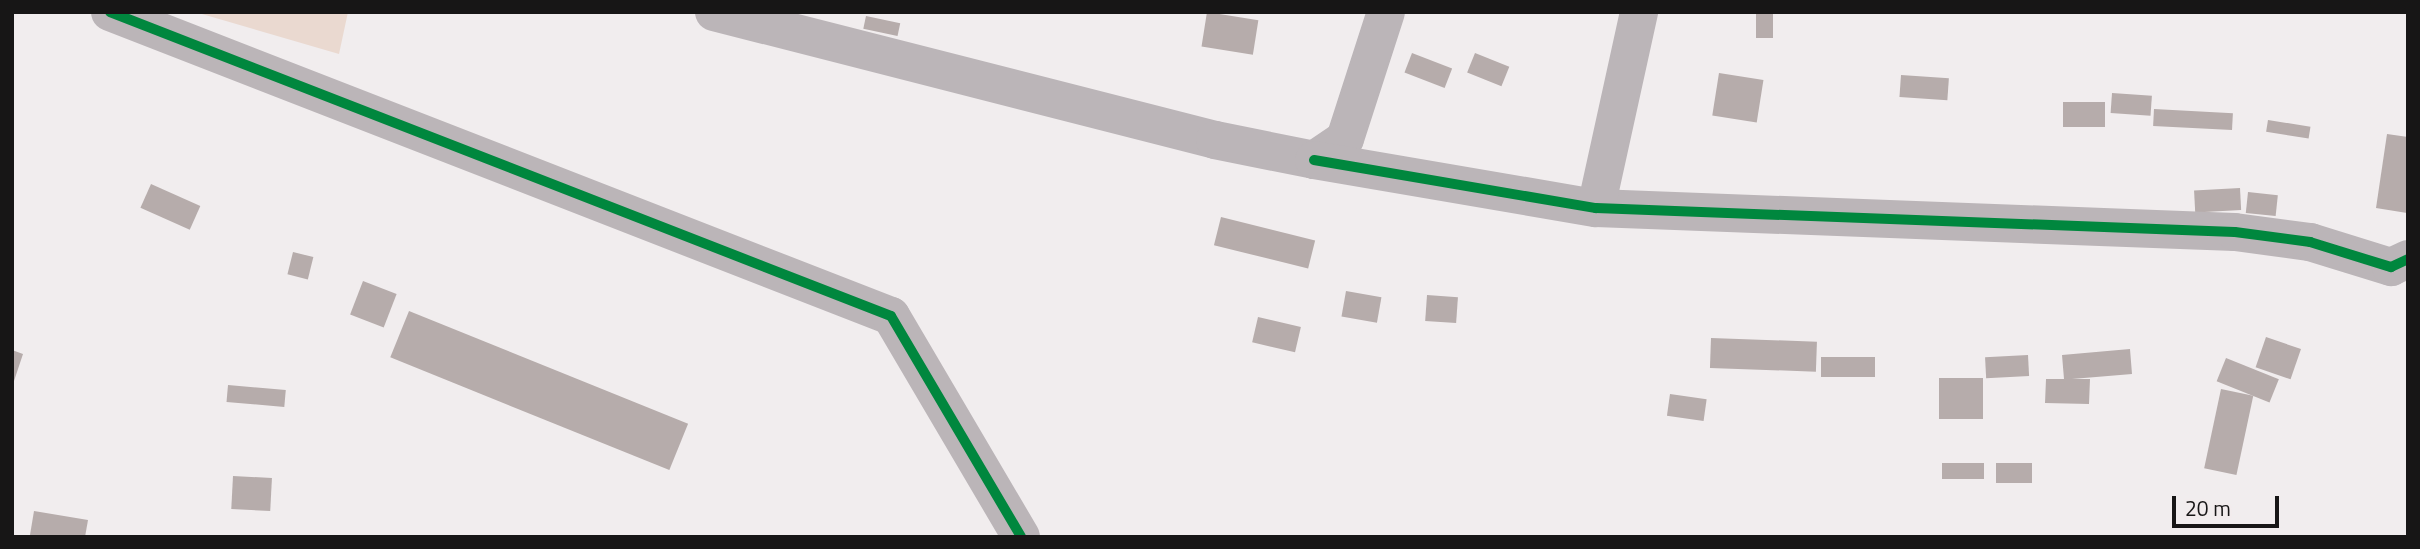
<!DOCTYPE html>
<html>
<head>
<meta charset="utf-8">
<style>
  body { margin:0 }
  #map { position:relative; width:2420px; height:549px; overflow:hidden; background:#f1edee; font-family:"Titillium Web",sans-serif }
  div>[style] { position:absolute }
  .green>* { inset:0; background:#ead9d0 }
  .building>* { inset:0; background:#b6acab; transform-origin:0 0 }
  .minor>* { height:38px; margin:-19px; padding:0 19px; transform-origin:19px; border-radius:19px; background:#bbb5b8 }
  .cycleway>* { height:10px; margin:-5px; padding:0 5px; transform-origin:5px; border-radius:5px; background:#00873e }
  span { translate:-50% -50%; white-space:nowrap; text-align:center; line-height:1.15; -webkit-text-stroke:7px #f2eced; paint-order:stroke }
  .frame { position:absolute; inset:0; border:14px solid #171616; pointer-events:none }
  .scale { position:absolute; left:2172px; top:496px; width:107px; height:32px; box-sizing:border-box; border:4px solid #171616; border-top:0; padding-left:9px; font-size:21px; line-height:24px; white-space:nowrap; color:#171616; -webkit-text-stroke:5px #f2eced; paint-order:stroke }
</style>
</head>
<body>
<div id="map">
  <div class="green">
    <i style="clip-path:polygon(195px 12px,348px 12px,339px 54px)"></i>
  </div>
  <div class="building">
    <i style="left:1207px;top:12px;width:52px;height:35px;rotate:9deg"></i>
    <i style="left:1756px;top:12px;width:17px;height:26px"></i>
    <i style="left:866px;top:16px;width:35px;height:13px;rotate:12deg"></i>
    <i style="left:1412px;top:53px;width:43px;height:21px;rotate:21deg"></i>
    <i style="left:1475px;top:53px;width:37px;height:21px;rotate:22deg"></i>
    <i style="left:1719px;top:73px;width:45px;height:43px;rotate:9deg"></i>
    <i style="left:1901px;top:75px;width:48px;height:22px;rotate:4deg"></i>
    <i style="left:2112px;top:93px;width:40px;height:20px;rotate:4deg"></i>
    <i style="left:2063px;top:102px;width:42px;height:25px"></i>
    <i style="left:2154px;top:109px;width:79px;height:17px;rotate:3deg"></i>
    <i style="left:2268px;top:120px;width:43px;height:12px;rotate:9deg"></i>
    <i style="clip-path:polygon(2387px 134px,2408px 137px,2407px 213px,2376px 208px)"></i>
    <i style="left:151px;top:184px;width:54px;height:26px;rotate:24deg"></i>
    <i style="left:2240px;top:188px;width:22px;height:46px;rotate:87deg"></i>
    <i style="left:2248px;top:192px;width:30px;height:21px;rotate:6deg"></i>
    <i style="left:1221px;top:217px;width:97px;height:29px;rotate:14deg"></i>
    <i style="left:293px;top:252px;width:21px;height:23px;rotate:14deg"></i>
    <i style="left:363px;top:281px;width:36px;height:36px;rotate:21deg"></i>
    <i style="left:1346px;top:291px;width:36px;height:26px;rotate:10deg"></i>
    <i style="left:1427px;top:295px;width:31px;height:26px;rotate:4deg"></i>
    <i style="left:409px;top:311px;width:301px;height:50px;rotate:22deg"></i>
    <i style="left:1258px;top:317px;width:44px;height:26px;rotate:13deg"></i>
    <i style="left:2266px;top:337px;width:37px;height:32px;rotate:19deg"></i>
    <i style="left:1711px;top:338px;width:106px;height:30px;rotate:2deg"></i>
    <i style="clip-path:polygon(2130px 349px,2132px 374px,2072px 379px,2090px 379px,2089px 404px,2045px 403px,2046px 379px,2064px 379px,2062px 355px)"></i>
    <i style="clip-path:polygon(12px 350px,23px 354px,13px 384px,12px 384px)"></i>
    <i style="left:2028px;top:355px;width:21px;height:43px;rotate:87deg"></i>
    <i style="left:1821px;top:357px;width:54px;height:20px"></i>
    <i style="left:2226px;top:358px;width:57px;height:25px;rotate:22deg"></i>
    <i style="left:1939px;top:378px;width:44px;height:41px"></i>
    <i style="left:228px;top:385px;width:58px;height:17px;rotate:5deg"></i>
    <i style="left:2221px;top:389px;width:33px;height:81px;rotate:12deg"></i>
    <i style="left:1670px;top:394px;width:37px;height:22px;rotate:8deg"></i>
    <i style="left:1942px;top:463px;width:42px;height:16px"></i>
    <i style="left:1996px;top:463px;width:36px;height:20px"></i>
    <i style="left:233px;top:476px;width:39px;height:33px;rotate:3deg"></i>
    <i style="clip-path:polygon(34px 511px,88px 520px,85px 537px,30px 535px)"></i>
  </div>
  <div class="minor">
    <i style="left:110px;top:12px;width:838px;rotate:21.27deg"></i>
    <i style="left:891px;top:316px;width:256px;rotate:59.5deg"></i>
    <i style="left:714px;top:12px;width:517px;rotate:14.33deg"></i>
    <i style="left:1215px;top:140px;width:101px;rotate:11.4deg"></i>
    <i style="left:1314px;top:160px;width:37px;rotate:-34deg"></i>
    <i style="left:1345px;top:139px;width:133px;rotate:-72.1deg"></i>
    <i style="left:1314px;top:160px;width:286px;rotate:9.7deg"></i>
    <i style="left:1596px;top:208px;width:639px;rotate:2.15deg"></i>
    <i style="left:2235px;top:232px;width:76px;rotate:7.6deg"></i>
    <i style="left:2310px;top:242px;width:85px;rotate:17.2deg"></i>
    <i style="left:2391px;top:267px;width:19px;rotate:-25deg"></i>
    <i style="left:1596px;top:208px;width:201px;rotate:-77.6deg"></i>
  </div>
  <div class="cycleway">
    <i style="left:110px;top:12px;width:838px;rotate:21.27deg"></i>
    <i style="left:891px;top:316px;width:256px;rotate:59.5deg"></i>
    <i style="left:1314px;top:160px;width:286px;rotate:9.7deg"></i>
    <i style="left:1596px;top:208px;width:639px;rotate:2.15deg"></i>
    <i style="left:2235px;top:232px;width:76px;rotate:7.6deg"></i>
    <i style="left:2310px;top:242px;width:85px;rotate:17.2deg"></i>
    <i style="left:2391px;top:267px;width:19px;rotate:-25deg"></i>
  </div>
  <div class="frame"></div>
  <div class="scale">20 m</div>
</div>
</body>
</html>
